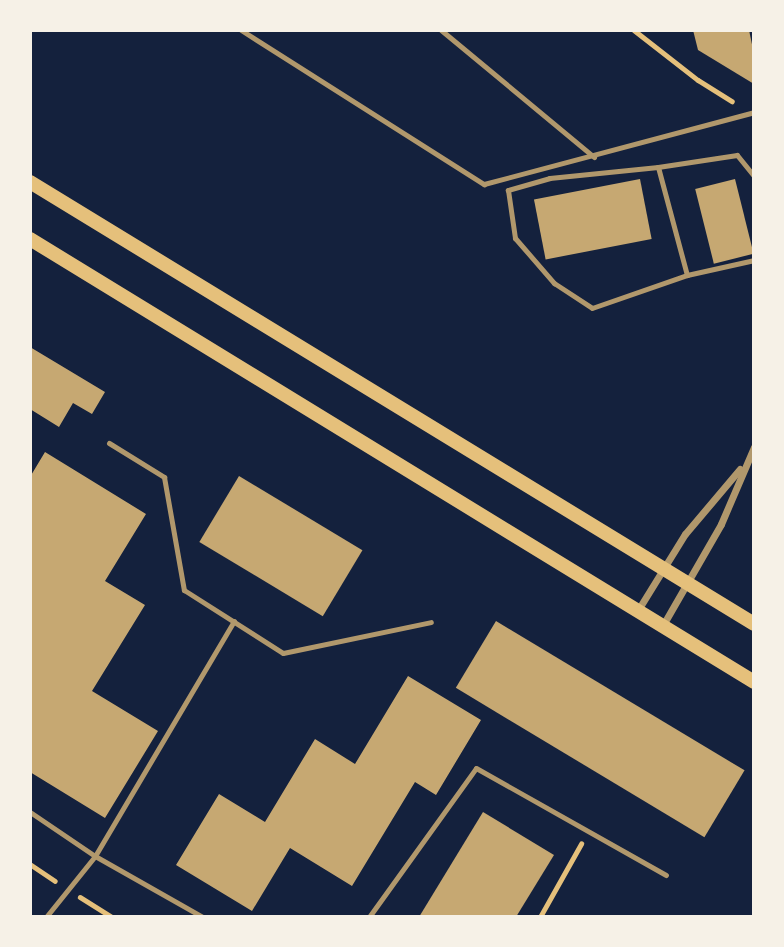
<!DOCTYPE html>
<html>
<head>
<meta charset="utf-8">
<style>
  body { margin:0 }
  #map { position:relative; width:784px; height:947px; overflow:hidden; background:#14213d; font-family:"Fira Sans Condensed",sans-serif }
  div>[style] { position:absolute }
  .building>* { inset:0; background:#c6a872; transform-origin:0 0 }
  .path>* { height:4.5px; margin:-2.25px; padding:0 2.25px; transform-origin:2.25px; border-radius:2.25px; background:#e5c07b }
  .service>* { height:5px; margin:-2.5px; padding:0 2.5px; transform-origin:2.5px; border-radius:2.5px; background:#b1986c }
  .minor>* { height:7px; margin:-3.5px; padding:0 3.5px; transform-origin:3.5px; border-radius:3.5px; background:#b1986c }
  .secondary>* { height:14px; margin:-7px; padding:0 7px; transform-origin:7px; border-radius:7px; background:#e5c07b }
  span { translate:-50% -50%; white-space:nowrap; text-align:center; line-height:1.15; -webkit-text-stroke:7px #f6f1e7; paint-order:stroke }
  .frame { position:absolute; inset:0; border:32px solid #f6f1e7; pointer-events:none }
</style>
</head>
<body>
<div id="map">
  <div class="building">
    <i style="clip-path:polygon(693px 30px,749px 30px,754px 54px,754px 84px,698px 50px)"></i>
    <i style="left:640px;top:179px;width:61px;height:108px;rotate:79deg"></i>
    <i style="left:735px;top:179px;width:77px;height:41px;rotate:76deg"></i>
    <i style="clip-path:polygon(30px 347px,105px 392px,92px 414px,73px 403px,59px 427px,30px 409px)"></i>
    <i style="clip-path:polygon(45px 452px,146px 514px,105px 581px,145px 605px,92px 691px,158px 731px,105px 818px,30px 772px,30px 477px)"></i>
    <i style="left:239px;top:476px;width:144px;height:77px;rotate:31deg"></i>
    <i style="left:496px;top:621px;width:290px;height:78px;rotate:31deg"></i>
    <i style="clip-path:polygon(408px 676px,481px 720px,436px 795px,415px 782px,352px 886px,290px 848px,252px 911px,176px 865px,219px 794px,265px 822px,315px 739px,355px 764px)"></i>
    <i style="clip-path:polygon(483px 812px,554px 855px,516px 917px,419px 917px)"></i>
  </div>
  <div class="path">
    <i style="left:634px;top:30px;width:81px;rotate:38deg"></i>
    <i style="left:698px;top:80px;width:40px;rotate:32deg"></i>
    <i style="left:30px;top:864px;width:30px;rotate:34deg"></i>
    <i style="left:80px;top:897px;width:38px;rotate:32deg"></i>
    <i style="left:540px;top:917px;width:84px;rotate:-60.7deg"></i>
  </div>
  <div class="service">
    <i style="left:241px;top:30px;width:288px;rotate:32.4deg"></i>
    <i style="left:484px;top:184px;width:279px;rotate:-14.9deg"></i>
    <i style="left:441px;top:30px;width:199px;rotate:39.7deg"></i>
    <i style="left:658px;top:167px;width:109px;rotate:174.2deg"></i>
    <i style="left:550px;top:178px;width:44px;rotate:164.1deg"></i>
    <i style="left:508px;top:190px;width:49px;rotate:81.7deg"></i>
    <i style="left:515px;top:238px;width:60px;rotate:49.1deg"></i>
    <i style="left:554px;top:283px;width:45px;rotate:33.3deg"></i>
    <i style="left:592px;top:308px;width:101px;rotate:-19.2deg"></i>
    <i style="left:754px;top:176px;width:27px;rotate:-129deg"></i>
    <i style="left:737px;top:155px;width:80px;rotate:171.4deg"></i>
    <i style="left:658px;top:167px;width:112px;rotate:75deg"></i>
    <i style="left:687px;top:275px;width:69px;rotate:-12.6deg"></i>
    <i style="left:109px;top:443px;width:65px;rotate:31.7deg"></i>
    <i style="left:164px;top:477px;width:115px;rotate:80deg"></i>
    <i style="left:184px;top:590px;width:117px;rotate:32.5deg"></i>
    <i style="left:283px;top:653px;width:151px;rotate:-11.8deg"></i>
    <i style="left:30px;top:812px;width:78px;rotate:34.1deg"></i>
    <i style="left:95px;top:856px;width:124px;rotate:29.5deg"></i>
    <i style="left:46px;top:917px;width:78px;rotate:-51.2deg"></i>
    <i style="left:95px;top:856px;width:273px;rotate:-59.4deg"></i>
    <i style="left:369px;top:917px;width:183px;rotate:-54.3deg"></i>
    <i style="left:476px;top:768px;width:218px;rotate:29.4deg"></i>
  </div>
  <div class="minor">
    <i style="left:638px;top:610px;width:89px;rotate:-58.3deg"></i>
    <i style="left:685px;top:534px;width:85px;rotate:-49.8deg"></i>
    <i style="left:663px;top:625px;width:116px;rotate:-60.1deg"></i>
    <i style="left:721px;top:524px;width:84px;rotate:-66.8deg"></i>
  </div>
  <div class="secondary">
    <i style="left:30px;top:182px;width:848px;rotate:31.4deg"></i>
    <i style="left:30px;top:239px;width:849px;rotate:31.46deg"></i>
  </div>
  <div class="frame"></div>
</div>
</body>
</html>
